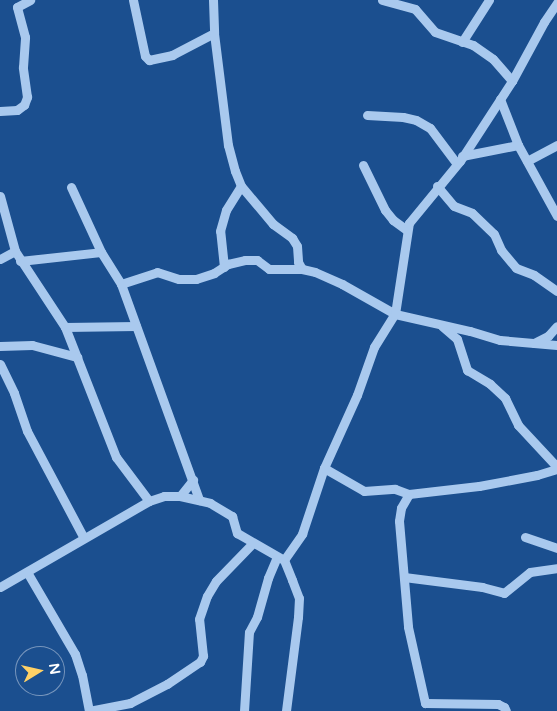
<!DOCTYPE html>
<html>
<head>
<meta charset="utf-8">
<style>
  body { margin:0 }
  #map { position:relative; width:557px; height:711px; overflow:hidden; background:#1b4f8f; font-family:"Varela Round",sans-serif }
  div>[style] { position:absolute }
  .minor>* { height:9px; margin:-4.5px; padding:0 4.5px; transform-origin:4.5px; border-radius:4.5px; background:#a9c9ee }
  span { translate:-50% -50%; white-space:nowrap; text-align:center; line-height:1.15; -webkit-text-stroke:5px #1b4f8f; paint-order:stroke }
  .north { position:absolute; left:15px; top:646px; width:50px; height:50px; box-sizing:border-box; background:#1b4f8f; border:1px solid #7695bc; border-radius:50%; rotate:81deg; font-size:14px; font-weight:700; line-height:20px; text-align:center; color:#fff }
  .north::after { content:''; display:block; margin:auto; width:18px; height:22px; background:#ffd166; clip-path:polygon(50% 0,100% 100%,50% 72%,0 100%) }
</style>
</head>
<body>
<div id="map">
  <div class="minor">
    <i style="left:133px;top:0;width:57px;rotate:77.9deg"></i>
    <i style="left:145px;top:56px;width:6px;rotate:45deg"></i>
    <i style="left:149px;top:60px;width:24px;rotate:-12deg"></i>
    <i style="left:172px;top:55px;width:47px;rotate:-27.6deg"></i>
    <i style="left:213px;top:0;width:33px;rotate:88deg"></i>
    <i style="left:214px;top:33px;width:113px;rotate:82.9deg"></i>
    <i style="left:228px;top:145px;width:27px;rotate:75deg"></i>
    <i style="left:235px;top:171px;width:16px;rotate:68deg"></i>
    <i style="left:241px;top:186px;width:50px;rotate:49.9deg"></i>
    <i style="left:273px;top:224px;width:24px;rotate:36deg"></i>
    <i style="left:292px;top:238px;width:9px;rotate:58deg"></i>
    <i style="left:297px;top:246px;width:16px;rotate:86deg"></i>
    <i style="left:298px;top:262px;width:8px;rotate:60deg"></i>
    <i style="left:382px;top:0;width:34px;rotate:15deg"></i>
    <i style="left:415px;top:9px;width:30px;rotate:49deg"></i>
    <i style="left:435px;top:32px;width:40px;rotate:18.9deg"></i>
    <i style="left:473px;top:45px;width:24px;rotate:35deg"></i>
    <i style="left:493px;top:59px;width:29px;rotate:49deg"></i>
    <i style="left:462px;top:42px;width:50px;rotate:-57.3deg"></i>
    <i style="left:500px;top:99px;width:49px;rotate:68.6deg"></i>
    <i style="left:518px;top:145px;width:81px;rotate:61.2deg"></i>
    <i style="left:0;top:111px;width:17px;rotate:-3deg"></i>
    <i style="left:17px;top:110px;width:9px;rotate:-36deg"></i>
    <i style="left:24px;top:105px;width:9px;rotate:-69deg"></i>
    <i style="left:27px;top:97px;width:30px;rotate:-98deg"></i>
    <i style="left:23px;top:67px;width:30px;rotate:-86deg"></i>
    <i style="left:25px;top:37px;width:31px;rotate:-105deg"></i>
    <i style="left:17px;top:7px;width:15px;rotate:-28deg"></i>
    <i style="left:367px;top:115px;width:36px;rotate:3deg"></i>
    <i style="left:403px;top:117px;width:13px;rotate:13deg"></i>
    <i style="left:416px;top:120px;width:16px;rotate:30deg"></i>
    <i style="left:430px;top:128px;width:45px;rotate:53.1deg"></i>
    <i style="left:462px;top:156px;width:57px;rotate:-11.1deg"></i>
    <i style="left:527px;top:161px;width:34px;rotate:-28deg"></i>
    <i style="left:363px;top:165px;width:50px;rotate:63.9deg"></i>
    <i style="left:385px;top:210px;width:13px;rotate:51deg"></i>
    <i style="left:393px;top:220px;width:17px;rotate:36deg"></i>
    <i style="left:437px;top:186px;width:26px;rotate:50deg"></i>
    <i style="left:454px;top:206px;width:19px;rotate:21deg"></i>
    <i style="left:472px;top:213px;width:30px;rotate:44deg"></i>
    <i style="left:494px;top:234px;width:17px;rotate:66deg"></i>
    <i style="left:501px;top:250px;width:23px;rotate:50deg"></i>
    <i style="left:516px;top:268px;width:19px;rotate:21deg"></i>
    <i style="left:534px;top:275px;width:28px;rotate:35deg"></i>
    <i style="left:71px;top:187px;width:72px;rotate:65.2deg"></i>
    <i style="left:101px;top:252px;width:38px;rotate:58deg"></i>
    <i style="left:121px;top:284px;width:230px;rotate:70.1deg"></i>
    <i style="left:0;top:196px;width:57px;rotate:74.7deg"></i>
    <i style="left:15px;top:251px;width:91px;rotate:56.7deg"></i>
    <i style="left:65px;top:327px;width:140px;rotate:68.6deg"></i>
    <i style="left:116px;top:457px;width:55px;rotate:53.1deg"></i>
    <i style="left:0;top:259px;width:17px;rotate:-28deg"></i>
    <i style="left:20px;top:261px;width:81px;rotate:-6.3deg"></i>
    <i style="left:224px;top:267px;width:36px;rotate:-96deg"></i>
    <i style="left:220px;top:231px;width:22px;rotate:-74deg"></i>
    <i style="left:226px;top:210px;width:28px;rotate:-58deg"></i>
    <i style="left:121px;top:284px;width:38px;rotate:-18deg"></i>
    <i style="left:157px;top:272px;width:23px;rotate:18deg"></i>
    <i style="left:179px;top:279px;width:17px"></i>
    <i style="left:196px;top:279px;width:19px;rotate:-18deg"></i>
    <i style="left:214px;top:273px;width:17px;rotate:-33deg"></i>
    <i style="left:228px;top:264px;width:17px;rotate:-13deg"></i>
    <i style="left:245px;top:260px;width:12px"></i>
    <i style="left:257px;top:260px;width:15px;rotate:37deg"></i>
    <i style="left:269px;top:269px;width:33px"></i>
    <i style="left:302px;top:269px;width:13px;rotate:13deg"></i>
    <i style="left:315px;top:272px;width:30px;rotate:24deg"></i>
    <i style="left:342px;top:284px;width:61px;rotate:29.5deg"></i>
    <i style="left:395px;top:314px;width:77px;rotate:12.8deg"></i>
    <i style="left:470px;top:331px;width:31px;rotate:17deg"></i>
    <i style="left:500px;top:340px;width:57px;rotate:5deg"></i>
    <i style="left:442px;top:326px;width:20px;rotate:41deg"></i>
    <i style="left:457px;top:339px;width:33px;rotate:72deg"></i>
    <i style="left:467px;top:370px;width:27px;rotate:31deg"></i>
    <i style="left:490px;top:384px;width:21px;rotate:43deg"></i>
    <i style="left:505px;top:398px;width:30px;rotate:64deg"></i>
    <i style="left:518px;top:425px;width:57px;rotate:47.1deg"></i>
    <i style="left:65px;top:327px;width:71px;rotate:-0.8deg"></i>
    <i style="left:534px;top:343px;width:16px;rotate:-27deg"></i>
    <i style="left:548px;top:336px;width:13px;rotate:-48deg"></i>
    <i style="left:0;top:346px;width:32px;rotate:-2deg"></i>
    <i style="left:32px;top:345px;width:47px;rotate:14.9deg"></i>
    <i style="left:0;top:364px;width:32px;rotate:64deg"></i>
    <i style="left:14px;top:393px;width:40px;rotate:71.1deg"></i>
    <i style="left:27px;top:431px;width:121px;rotate:62deg"></i>
    <i style="left:324px;top:468px;width:46px;rotate:29.9deg"></i>
    <i style="left:364px;top:491px;width:31px;rotate:-4deg"></i>
    <i style="left:395px;top:489px;width:15px;rotate:20deg"></i>
    <i style="left:409px;top:494px;width:70px;rotate:-6.5deg"></i>
    <i style="left:479px;top:486px;width:59px;rotate:-10.7deg"></i>
    <i style="left:537px;top:475px;width:21px;rotate:-17deg"></i>
    <i style="left:409px;top:494px;width:16px;rotate:120deg"></i>
    <i style="left:401px;top:508px;width:13px;rotate:99deg"></i>
    <i style="left:399px;top:521px;width:106px;rotate:85.1deg"></i>
    <i style="left:408px;top:627px;width:78px;rotate:77.4deg"></i>
    <i style="left:425px;top:703px;width:73px;rotate:0.8deg"></i>
    <i style="left:498px;top:704px;width:7px;rotate:27deg"></i>
    <i style="left:504px;top:707px;width:4px;rotate:63deg"></i>
    <i style="left:180px;top:496px;width:21px;rotate:-51deg"></i>
    <i style="left:525px;top:537px;width:34px;rotate:19deg"></i>
    <i style="left:284px;top:560px;width:32px;rotate:-55deg"></i>
    <i style="left:302px;top:534px;width:70px;rotate:-71.6deg"></i>
    <i style="left:324px;top:468px;width:80px;rotate:-65.7deg"></i>
    <i style="left:357px;top:395px;width:51px;rotate:-70.5deg"></i>
    <i style="left:374px;top:347px;width:39px;rotate:-58deg"></i>
    <i style="left:395px;top:314px;width:92px;rotate:-81.3deg"></i>
    <i style="left:409px;top:223px;width:80px;rotate:-50.6deg"></i>
    <i style="left:460px;top:161px;width:95px;rotate:-57deg"></i>
    <i style="left:512px;top:81px;width:67px;rotate:-61.5deg"></i>
    <i style="left:544px;top:22px;width:23px;rotate:-56deg"></i>
    <i style="left:27px;top:572px;width:95px;rotate:59.7deg"></i>
    <i style="left:75px;top:654px;width:22px;rotate:72deg"></i>
    <i style="left:82px;top:675px;width:37px;rotate:79deg"></i>
    <i style="left:89px;top:711px;width:42px;rotate:-11deg"></i>
    <i style="left:130px;top:703px;width:42px;rotate:-27.2deg"></i>
    <i style="left:167px;top:684px;width:40px;rotate:-34deg"></i>
    <i style="left:200px;top:662px;width:7px;rotate:-63deg"></i>
    <i style="left:203px;top:656px;width:37px;rotate:-96deg"></i>
    <i style="left:199px;top:619px;width:24px;rotate:-71deg"></i>
    <i style="left:207px;top:596px;width:17px;rotate:-59deg"></i>
    <i style="left:216px;top:581px;width:53px;rotate:-45.8deg"></i>
    <i style="left:404px;top:577px;width:79px;rotate:7.3deg"></i>
    <i style="left:482px;top:587px;width:23px;rotate:15deg"></i>
    <i style="left:504px;top:593px;width:33px;rotate:-39deg"></i>
    <i style="left:530px;top:572px;width:27px;rotate:-8deg"></i>
    <i style="left:0;top:587px;width:172px;rotate:-30deg"></i>
    <i style="left:149px;top:501px;width:16px;rotate:-18deg"></i>
    <i style="left:164px;top:496px;width:16px"></i>
    <i style="left:180px;top:496px;width:31px;rotate:13deg"></i>
    <i style="left:210px;top:503px;width:26px;rotate:31deg"></i>
    <i style="left:232px;top:516px;width:18px;rotate:74deg"></i>
    <i style="left:237px;top:533px;width:54px;rotate:29.9deg"></i>
    <i style="left:284px;top:560px;width:22px;rotate:68deg"></i>
    <i style="left:292px;top:580px;width:19px;rotate:69deg"></i>
    <i style="left:299px;top:598px;width:19px;rotate:93deg"></i>
    <i style="left:298px;top:617px;width:95px;rotate:97.3deg"></i>
    <i style="left:244px;top:711px;width:79px;rotate:-86.4deg"></i>
    <i style="left:249px;top:632px;width:17px;rotate:-62deg"></i>
    <i style="left:257px;top:617px;width:41px;rotate:-74.2deg"></i>
    <i style="left:268px;top:578px;width:23px;rotate:-67deg"></i>
  </div>
  <div class="north">N</div>
</div>
</body>
</html>
